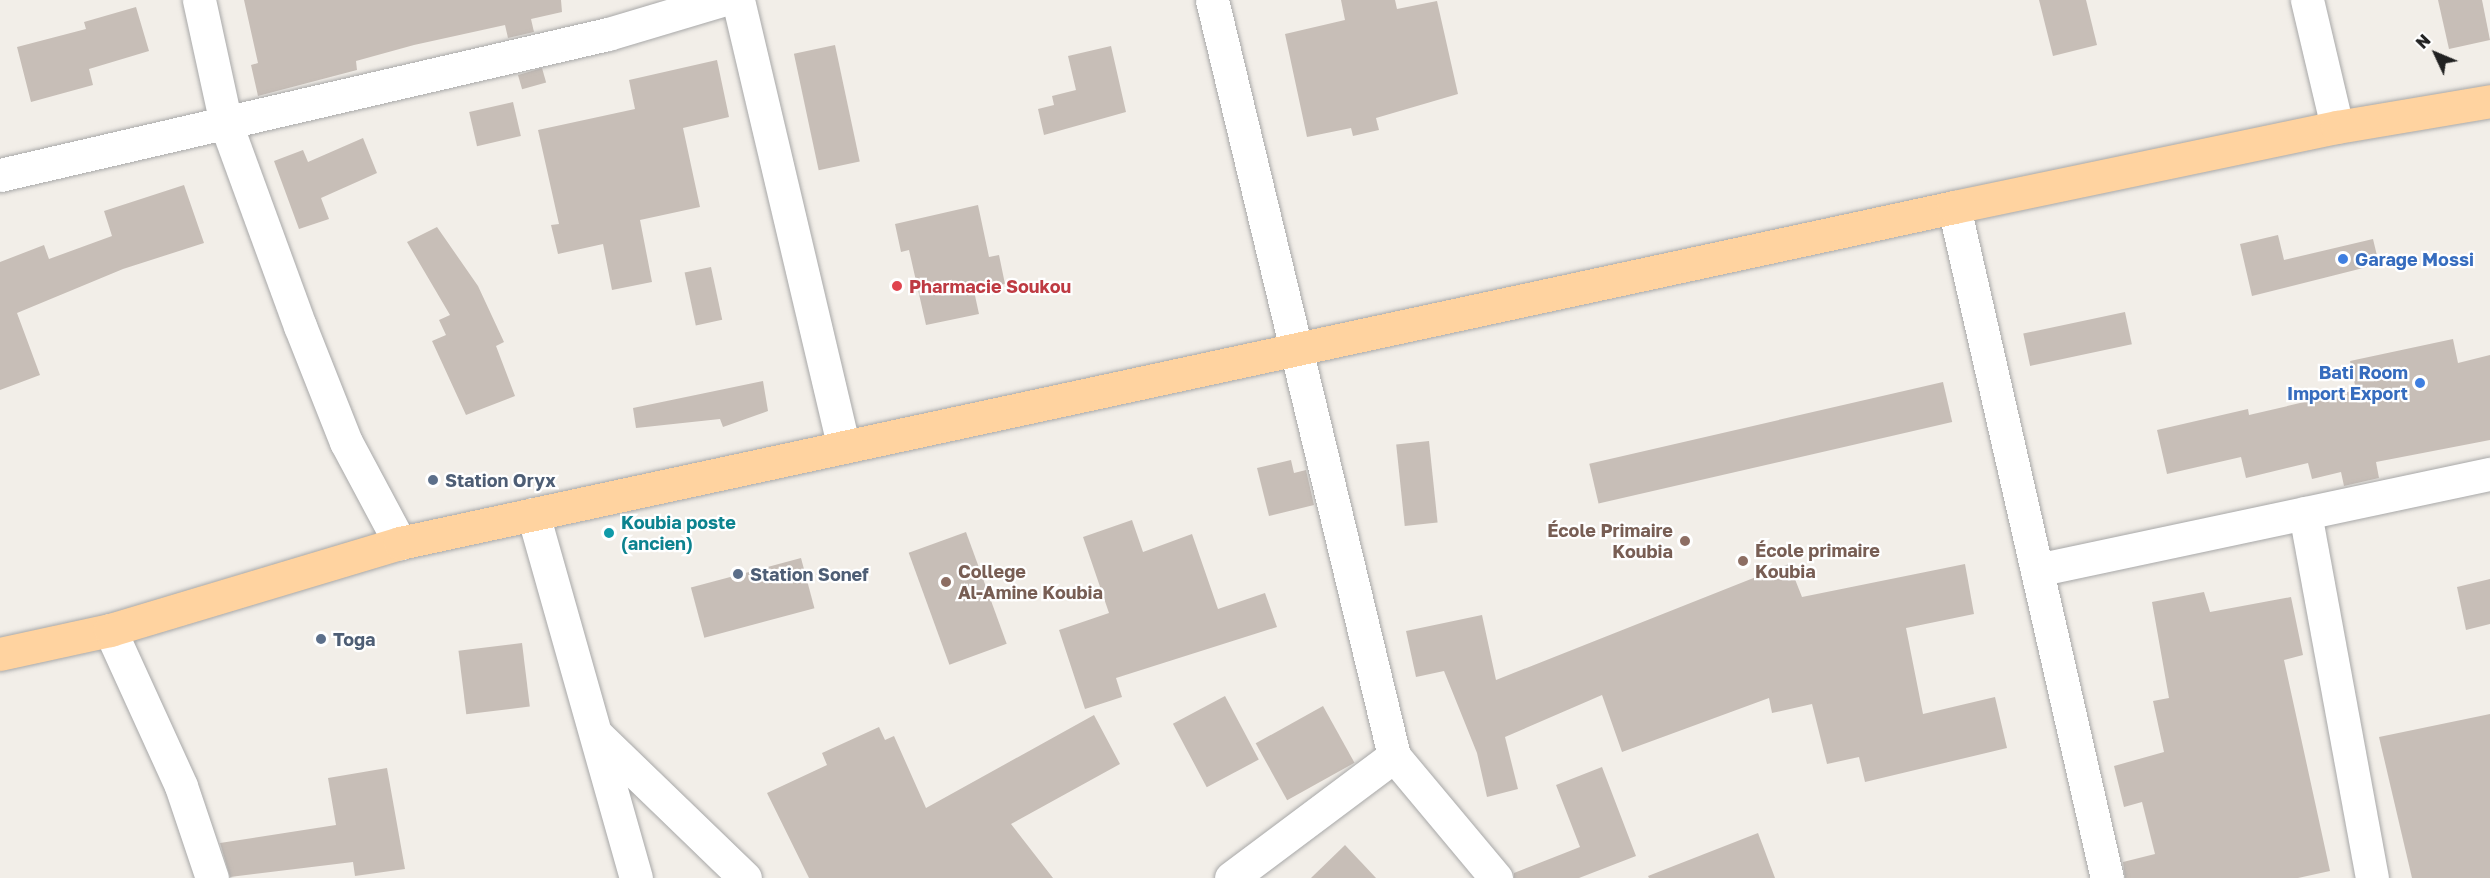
<!DOCTYPE html>
<html>
<head>
<meta charset="utf-8">
<style>
  body { margin:0 }
  #map { position:relative; width:2490px; height:878px; overflow:hidden; background:#f2eee8; font-family:"Golos Text",sans-serif }
  div>[style] { position:absolute }
  .building>* { inset:0; background:#c7beb7; transform-origin:0 0 }
  .roads { filter:drop-shadow(0 0 2px #a8a8a8) drop-shadow(0 0 2px #a8a8a8) }
  .minor>* { height:33px; margin:-16.5px; padding:0 16.5px; transform-origin:16.5px; border-radius:16.5px; background:#fff }
  .primary>* { height:33px; margin:-16.5px; padding:0 16.5px; transform-origin:16.5px; border-radius:16.5px; background:#ffd3a0 }
  .dots>* { width:16px; height:16px; translate:-50% -50%; box-sizing:border-box; border:3px solid #fff; border-radius:50% }
  span { translate:-50% -50%; white-space:nowrap; text-align:center; line-height:1.15; -webkit-text-stroke:4.5px #fff; paint-order:stroke }
  .shop-label { font-size:18px; color:#366cbe; font-weight:700 }
  .left { translate:0 -50%; text-align:left }
  .right { translate:-100% -50%; text-align:right }
  .health-label { font-size:18px; color:#be3a42; font-weight:700 }
  .service-label { font-size:18px; color:#4e5e75; font-weight:700 }
  .culture-label { font-size:18px; color:#0d838f; font-weight:700 }
  .education-label { font-size:18px; color:#785e54; font-weight:700 }
  .north { position:absolute; left:2406px; top:24px; width:60px; height:60px; -webkit-text-stroke:4px #fff; paint-order:stroke; rotate:314deg; font-size:16px; font-weight:700; line-height:24px; text-align:center; color:#212121 }
  .north::after { content:''; display:block; margin:auto; width:21px; height:27px; background:#212121; clip-path:polygon(50% 0,100% 100%,50% 72%,0 100%) }
</style>
</head>
<body>
<div id="map">
  <div class="building">
    <i style="clip-path:polygon(244px 0,561px 0,562px 12px,531px 19px,534px 32px,508px 38px,505px 25px,414px 45px,356px 61px,357px 70px,258px 96px,251px 65px,258px 63px)"></i>
    <i style="clip-path:polygon(1341px 0,1395px 0,1397px 9px,1437px 1px,1458px 94px,1376px 118px,1379px 130px,1353px 136px,1351px 128px,1307px 137px,1285px 34px,1345px 20px)"></i>
    <i style="clip-path:polygon(2039px 0,2086px 0,2097px 45px,2053px 56px)"></i>
    <i style="clip-path:polygon(2438px 0,2482px 0,2490px 40px,2449px 49px)"></i>
    <i style="clip-path:polygon(136px 7px,149px 51px,89px 69px,93px 85px,31px 102px,17px 47px,86px 29px,84px 22px)"></i>
    <i style="left:835px;top:45px;width:119px;height:42px;rotate:78deg"></i>
    <i style="clip-path:polygon(1111px 46px,1126px 112px,1044px 135px,1038px 109px,1054px 105px,1052px 96px,1076px 90px,1068px 56px)"></i>
    <i style="clip-path:polygon(717px 60px,729px 117px,683px 128px,700px 207px,640px 220px,652px 282px,612px 290px,603px 244px,558px 254px,551px 225px,559px 224px,538px 130px,635px 109px,629px 80px)"></i>
    <i style="left:542px;top:68px;width:15px;height:25px;rotate:74deg"></i>
    <i style="left:513px;top:102px;width:35px;height:45px;rotate:77deg"></i>
    <i style="clip-path:polygon(363px 138px,377px 173px,321px 198px,329px 219px,299px 229px,274px 161px,303px 150px,308px 162px)"></i>
    <i style="clip-path:polygon(184px 185px,204px 243px,123px 269px,17px 313px,40px 375px,0 390px,0 262px,44px 245px,49px 259px,112px 236px,104px 211px)"></i>
    <i style="clip-path:polygon(978px 205px,989px 257px,999px 255px,1005px 284px,974px 291px,979px 314px,926px 325px,909px 250px,901px 252px,895px 224px)"></i>
    <i style="clip-path:polygon(437px 227px,478px 286px,504px 342px,496px 346px,515px 396px,466px 415px,432px 341px,446px 335px,439px 320px,450px 315px,407px 242px)"></i>
    <i style="clip-path:polygon(2278px 235px,2284px 260px,2373px 239px,2379px 264px,2252px 296px,2240px 244px)"></i>
    <i style="left:711px;top:267px;width:54px;height:27px;rotate:78deg"></i>
    <i style="left:2125px;top:312px;width:33px;height:104px;rotate:78deg"></i>
    <i style="clip-path:polygon(2453px 339px,2458px 363px,2490px 355px,2490px 440px,2376px 462px,2379px 478px,2344px 486px,2341px 472px,2312px 479px,2308px 463px,2246px 478px,2241px 457px,2167px 474px,2157px 430px,2248px 409px,2249px 415px,2356px 390px,2350px 361px)"></i>
    <i style="clip-path:polygon(763px 381px,768px 411px,723px 427px,720px 419px,636px 428px,633px 408px)"></i>
    <i style="left:1943px;top:382px;width:41px;height:363px;rotate:77deg"></i>
    <i style="left:1429px;top:441px;width:82px;height:33px;rotate:84deg"></i>
    <i style="clip-path:polygon(1291px 460px,1294px 473px,1306px 470px,1314px 505px,1269px 516px,1257px 468px)"></i>
    <i style="clip-path:polygon(1132px 520px,1143px 552px,1192px 534px,1218px 609px,1265px 593px,1277px 627px,1116px 678px,1122px 697px,1085px 709px,1059px 630px,1109px 613px,1083px 537px)"></i>
    <i style="left:966px;top:532px;width:119px;height:61px;rotate:70deg"></i>
    <i style="left:801px;top:558px;width:52px;height:114px;rotate:75deg"></i>
    <i style="clip-path:polygon(1789px 564px,1802px 597px,1965px 564px,1974px 614px,1906px 628px,1923px 714px,1995px 697px,2007px 748px,1865px 782px,1859px 757px,1827px 764px,1812px 704px,1772px 713px,1769px 698px,1622px 752px,1602px 695px,1505px 737px,1518px 789px,1487px 797px,1477px 753px,1444px 671px,1416px 677px,1406px 631px,1482px 615px,1496px 680px)"></i>
    <i style="clip-path:polygon(2490px 579px,2490px 624px,2466px 630px,2457px 587px)"></i>
    <i style="clip-path:polygon(2204px 592px,2210px 612px,2291px 597px,2303px 655px,2284px 660px,2330px 871px,2298px 878px,2125px 878px,2123px 862px,2155px 854px,2142px 802px,2124px 807px,2114px 766px,2164px 752px,2153px 701px,2169px 698px,2152px 602px)"></i>
    <i style="left:522px;top:643px;width:64px;height:64px;rotate:83deg"></i>
    <i style="left:1225px;top:696px;width:72px;height:59px;rotate:62deg"></i>
    <i style="left:1323px;top:706px;width:65px;height:77px;rotate:61deg"></i>
    <i style="clip-path:polygon(2490px 714px,2490px 878px,2412px 878px,2379px 737px)"></i>
    <i style="clip-path:polygon(1094px 715px,1120px 764px,1011px 824px,1053px 878px,809px 878px,767px 793px,827px 765px,822px 753px,879px 727px,885px 740px,894px 736px,926px 808px)"></i>
    <i style="clip-path:polygon(1602px 767px,1636px 856px,1579px 878px,1514px 878px,1514px 873px,1580px 847px,1556px 785px)"></i>
    <i style="clip-path:polygon(387px 768px,405px 869px,355px 876px,353px 862px,230px 877px,220px 843px,336px 825px,328px 778px)"></i>
    <i style="clip-path:polygon(1758px 833px,1775px 878px,1649px 878px,1648px 876px)"></i>
    <i style="clip-path:polygon(1345px 845px,1376px 878px,1311px 878px)"></i>
  </div>
  <div class="roads">
    <div class="minor">
      <i style="left:199px;top:0;width:127px;rotate:77.7deg"></i>
      <i style="left:226px;top:124px;width:215px;rotate:69.9deg"></i>
      <i style="left:300px;top:326px;width:125px;rotate:68.4deg"></i>
      <i style="left:346px;top:442px;width:115px;rotate:61.9deg"></i>
      <i style="left:738px;top:0;width:459px;rotate:76.7deg"></i>
      <i style="left:1212px;top:0;width:778px;rotate:76.46deg"></i>
      <i style="left:1394px;top:756px;width:159px;rotate:50.1deg"></i>
      <i style="left:2307px;top:0;width:130px;rotate:76.7deg"></i>
      <i style="left:0;top:175px;width:624px;rotate:-13.06deg"></i>
      <i style="left:608px;top:34px;width:119px;rotate:-16.6deg"></i>
      <i style="left:1954px;top:207px;width:688px;rotate:77.16deg"></i>
      <i style="left:2305px;top:513px;width:371px;rotate:79.6deg"></i>
      <i style="left:533px;top:514px;width:378px;rotate:74.2deg"></i>
      <i style="left:2037px;top:570px;width:463px;rotate:-12deg"></i>
      <i style="left:110px;top:630px;width:171px;rotate:65.5deg"></i>
      <i style="left:181px;top:786px;width:97px;rotate:71.4deg"></i>
      <i style="left:596px;top:734px;width:207px;rotate:44deg"></i>
      <i style="left:1231px;top:878px;width:204px;rotate:-36.8deg"></i>
    </div>
    <div class="primary">
      <i style="left:0;top:654px;width:113px;rotate:-12.3deg"></i>
      <i style="left:110px;top:630px;width:303px;rotate:-16.7deg"></i>
      <i style="left:400px;top:543px;width:1590px;rotate:-12.2deg"></i>
      <i style="left:1954px;top:207px;width:391px;rotate:-11.8deg"></i>
      <i style="left:2337px;top:127px;width:155px;rotate:-9.6deg"></i>
    </div>
  </div>
  <div class="dots">
    <i style="left:2343px;top:259px;background:#3f7fe0"></i>
    <i style="left:897px;top:286px;background:#e0444e"></i>
    <i style="left:2420px;top:383px;background:#3f7fe0"></i>
    <i style="left:433px;top:480px;background:#5c6f8a"></i>
    <i style="left:609px;top:533px;background:#0f9aa8"></i>
    <i style="left:1685px;top:541px;background:#8d6e63"></i>
    <i style="left:1743px;top:561px;background:#8d6e63"></i>
    <i style="left:738px;top:574px;background:#5c6f8a"></i>
    <i style="left:946px;top:582px;background:#8d6e63"></i>
    <i style="left:321px;top:639px;background:#5c6f8a"></i>
  </div>
  <div class="shop-label">
    <span class="left" style="left:2355px;top:259px">Garage Mossi</span>
    <span class="right" style="left:2408px;top:383px">Bati Room<br>Import Export</span>
  </div>
  <div class="health-label">
    <span class="left" style="left:909px;top:286px">Pharmacie Soukou</span>
  </div>
  <div class="service-label">
    <span class="left" style="left:445px;top:480px">Station Oryx</span>
    <span class="left" style="left:750px;top:574px">Station Sonef</span>
    <span class="left" style="left:333px;top:639px">Toga</span>
  </div>
  <div class="culture-label">
    <span class="left" style="left:621px;top:533px">Koubia poste<br>(ancien)</span>
  </div>
  <div class="education-label">
    <span class="right" style="left:1673px;top:541px">École Primaire<br>Koubia</span>
    <span class="left" style="left:1755px;top:561px">École primaire<br>Koubia</span>
    <span class="left" style="left:958px;top:582px">College<br>Al-Amine Koubia</span>
  </div>
  <div class="north">N</div>
</div>
</body>
</html>
